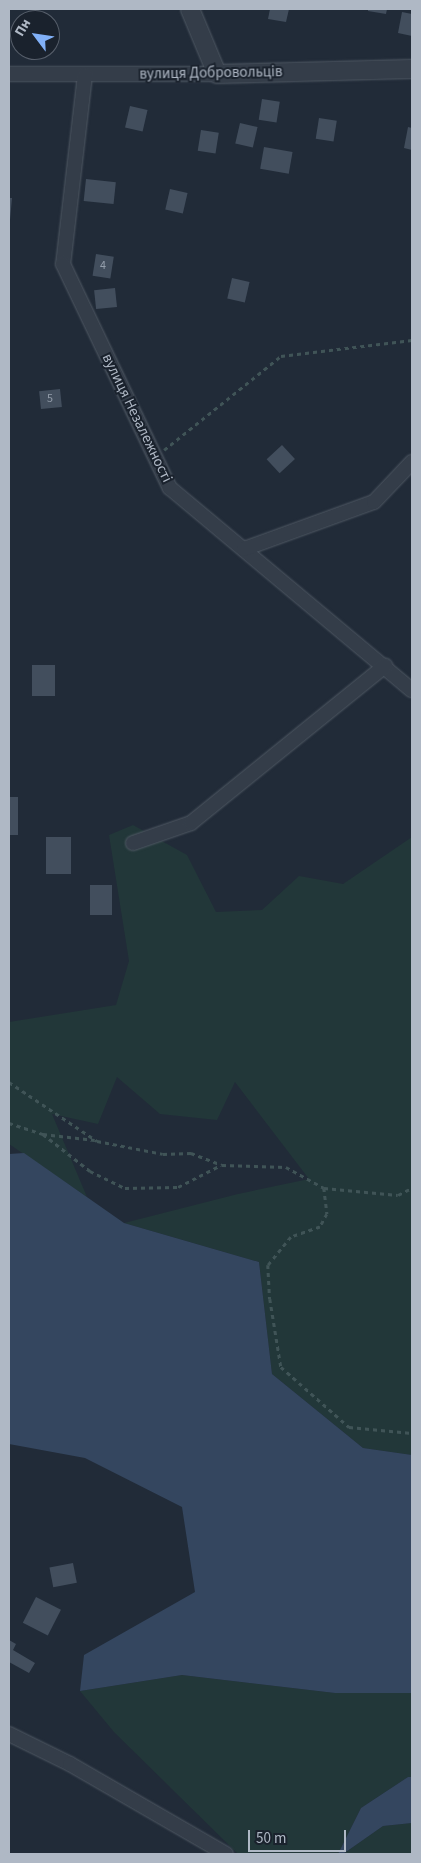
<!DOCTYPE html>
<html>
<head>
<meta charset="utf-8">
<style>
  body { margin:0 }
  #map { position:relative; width:421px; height:1863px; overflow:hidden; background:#212b38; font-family:"Source Sans 3",sans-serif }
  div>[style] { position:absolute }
  .green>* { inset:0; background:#223739 }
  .water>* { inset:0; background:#34465f }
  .building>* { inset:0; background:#424e5d; transform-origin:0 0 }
  .path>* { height:2.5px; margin-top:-1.25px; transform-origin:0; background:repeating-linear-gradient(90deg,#405457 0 4px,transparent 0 8px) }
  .roads { filter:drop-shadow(0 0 1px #4f5863) drop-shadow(0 0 1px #4f5863) }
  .minor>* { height:14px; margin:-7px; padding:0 7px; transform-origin:7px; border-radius:7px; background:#343d49 }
  .tertiary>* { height:18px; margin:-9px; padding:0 9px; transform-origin:9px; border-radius:9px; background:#343d49 }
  span { translate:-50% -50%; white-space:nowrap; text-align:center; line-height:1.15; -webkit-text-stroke:4px #1a222d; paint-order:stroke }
  .number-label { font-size:12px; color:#949eab }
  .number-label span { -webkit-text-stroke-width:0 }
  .street-label { font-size:15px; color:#afb8c5 }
  .frame { position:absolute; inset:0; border:10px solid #afb8c5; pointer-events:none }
  .north { position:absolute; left:10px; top:10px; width:50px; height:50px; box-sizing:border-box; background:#1a222d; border:1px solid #565e6a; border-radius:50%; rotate:301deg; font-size:14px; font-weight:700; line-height:20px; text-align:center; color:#afb8c5 }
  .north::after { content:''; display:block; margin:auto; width:18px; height:22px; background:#81b0f7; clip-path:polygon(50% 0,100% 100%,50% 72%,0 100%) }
  .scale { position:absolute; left:248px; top:1830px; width:98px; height:22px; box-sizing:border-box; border:2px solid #afb8c5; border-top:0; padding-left:6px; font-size:15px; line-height:18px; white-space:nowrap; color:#afb8c5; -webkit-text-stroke:4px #1a222d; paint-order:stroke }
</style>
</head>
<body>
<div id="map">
  <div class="green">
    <i style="clip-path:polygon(133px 825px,187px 855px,216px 912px,262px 910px,299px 876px,343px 884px,412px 837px,412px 1455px,363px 1448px,272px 1374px,259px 1262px,124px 1223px,238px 1194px,309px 1179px,235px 1082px,217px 1120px,160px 1114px,117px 1077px,98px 1124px,52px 1114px,87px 1197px,9px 1144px,9px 1022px,116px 1005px,129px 961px,109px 835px)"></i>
    <i style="clip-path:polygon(182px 1675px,335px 1693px,412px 1693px,412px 1777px,408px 1777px,361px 1808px,338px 1854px,238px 1854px,114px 1732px,80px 1691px)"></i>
    <i style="clip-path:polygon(412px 1823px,412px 1854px,343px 1854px,383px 1826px)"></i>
  </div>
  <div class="water">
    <i style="clip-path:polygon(24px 1153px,124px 1223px,259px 1262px,272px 1374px,363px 1448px,412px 1455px,412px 1693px,335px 1693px,182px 1675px,80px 1691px,84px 1655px,195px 1592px,182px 1507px,85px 1458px,9px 1444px,9px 1154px)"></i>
    <i style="clip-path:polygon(408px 1777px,412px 1777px,412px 1823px,383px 1826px,343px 1854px,338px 1854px,361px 1808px)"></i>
  </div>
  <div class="building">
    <i style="clip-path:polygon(270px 9px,289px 9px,286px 22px,268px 19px)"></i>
    <i style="clip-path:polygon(368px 9px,387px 9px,386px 14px,368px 11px)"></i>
    <i style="clip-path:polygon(402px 12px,412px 14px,412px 36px,398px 33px)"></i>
    <i style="left:262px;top:99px;width:18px;height:21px;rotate:9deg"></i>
    <i style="left:130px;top:106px;width:18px;height:22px;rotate:13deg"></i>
    <i style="left:319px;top:118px;width:18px;height:21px;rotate:9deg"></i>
    <i style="left:240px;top:123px;width:18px;height:21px;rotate:13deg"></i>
    <i style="clip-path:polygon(408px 127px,412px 128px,412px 150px,404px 148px)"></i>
    <i style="left:201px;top:130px;width:18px;height:21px;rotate:9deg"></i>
    <i style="left:264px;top:147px;width:29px;height:22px;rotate:10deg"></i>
    <i style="left:86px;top:179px;width:30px;height:22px;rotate:6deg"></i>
    <i style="left:170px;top:189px;width:18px;height:21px;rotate:13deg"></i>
    <i style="clip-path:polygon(9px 198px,12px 198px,10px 220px,9px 220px)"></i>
    <i style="left:96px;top:254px;width:18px;height:22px;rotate:9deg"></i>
    <i style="left:232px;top:278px;width:18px;height:21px;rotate:13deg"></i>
    <i style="left:115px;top:288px;width:19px;height:21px;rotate:84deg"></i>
    <i style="left:60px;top:389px;width:18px;height:21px;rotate:84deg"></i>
    <i style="left:282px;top:445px;width:19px;height:21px;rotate:47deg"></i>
    <i style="left:32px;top:665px;width:23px;height:31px"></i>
    <i style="left:9px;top:797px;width:9px;height:38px"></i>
    <i style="left:46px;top:837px;width:25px;height:37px"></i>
    <i style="left:90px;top:885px;width:22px;height:30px"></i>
    <i style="left:73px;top:1563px;width:20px;height:24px;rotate:79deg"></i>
    <i style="left:36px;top:1597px;width:28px;height:29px;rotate:27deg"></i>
    <i style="clip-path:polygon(9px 1640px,16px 1644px,13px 1650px,35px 1663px,29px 1673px,9px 1662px)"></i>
  </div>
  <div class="path">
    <i style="left:164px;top:450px;width:150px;rotate:-38.8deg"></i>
    <i style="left:281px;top:356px;width:132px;rotate:-7deg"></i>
    <i style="left:9px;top:1082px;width:106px;rotate:33.8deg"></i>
    <i style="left:97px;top:1141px;width:67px;rotate:11.1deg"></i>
    <i style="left:163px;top:1154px;width:28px;rotate:-2deg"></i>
    <i style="left:191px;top:1153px;width:33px;rotate:21deg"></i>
    <i style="left:222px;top:1165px;width:64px;rotate:1.8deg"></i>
    <i style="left:286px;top:1167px;width:43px;rotate:28.9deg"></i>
    <i style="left:324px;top:1188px;width:26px;rotate:83deg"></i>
    <i style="left:327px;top:1214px;width:15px;rotate:118deg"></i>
    <i style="left:320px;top:1227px;width:31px;rotate:161deg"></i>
    <i style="left:291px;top:1237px;width:36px;rotate:129deg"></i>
    <i style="left:268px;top:1265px;width:34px;rotate:87deg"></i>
    <i style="left:270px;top:1299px;width:69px;rotate:80.8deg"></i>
    <i style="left:281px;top:1367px;width:91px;rotate:41.4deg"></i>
    <i style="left:349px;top:1427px;width:63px;rotate:5.4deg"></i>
    <i style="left:9px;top:1123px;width:36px;rotate:18deg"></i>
    <i style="left:43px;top:1134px;width:52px;rotate:6.6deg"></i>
    <i style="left:43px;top:1134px;width:60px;rotate:38.2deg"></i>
    <i style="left:90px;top:1171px;width:39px;rotate:26deg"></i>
    <i style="left:125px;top:1188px;width:53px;rotate:-1.1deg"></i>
    <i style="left:178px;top:1187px;width:48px;rotate:-27.1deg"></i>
    <i style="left:324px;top:1188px;width:74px;rotate:5.4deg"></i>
    <i style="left:398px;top:1195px;width:16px;rotate:-27deg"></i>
  </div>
  <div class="roads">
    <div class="minor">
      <i style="left:9px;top:74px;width:208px"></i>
      <i style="left:85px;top:75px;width:190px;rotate:96.6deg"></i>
      <i style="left:63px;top:264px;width:248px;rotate:64.5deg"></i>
      <i style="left:170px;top:488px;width:315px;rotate:39.9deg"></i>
      <i style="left:244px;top:549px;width:138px;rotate:-19.9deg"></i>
      <i style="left:374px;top:502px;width:55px;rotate:-46.5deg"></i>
      <i style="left:133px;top:843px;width:61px;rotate:-19deg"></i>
      <i style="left:191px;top:823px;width:250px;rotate:-39deg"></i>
      <i style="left:9px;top:1734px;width:68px;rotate:26.2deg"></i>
      <i style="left:70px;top:1764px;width:180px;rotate:30deg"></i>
    </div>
    <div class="tertiary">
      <i style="left:190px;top:9px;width:70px;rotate:67.4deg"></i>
      <i style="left:217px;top:74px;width:195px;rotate:-1.5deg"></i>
    </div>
  </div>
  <div class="number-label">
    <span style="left:103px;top:266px">4</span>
    <span style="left:50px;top:399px">5</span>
  </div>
  <div class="street-label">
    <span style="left:211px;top:73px;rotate:-1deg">вулиця Добровольців</span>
    <span style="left:137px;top:418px;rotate:64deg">вулиця Незалежності</span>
  </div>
  <div class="frame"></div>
  <div class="north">Пн</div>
  <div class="scale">50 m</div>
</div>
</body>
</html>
